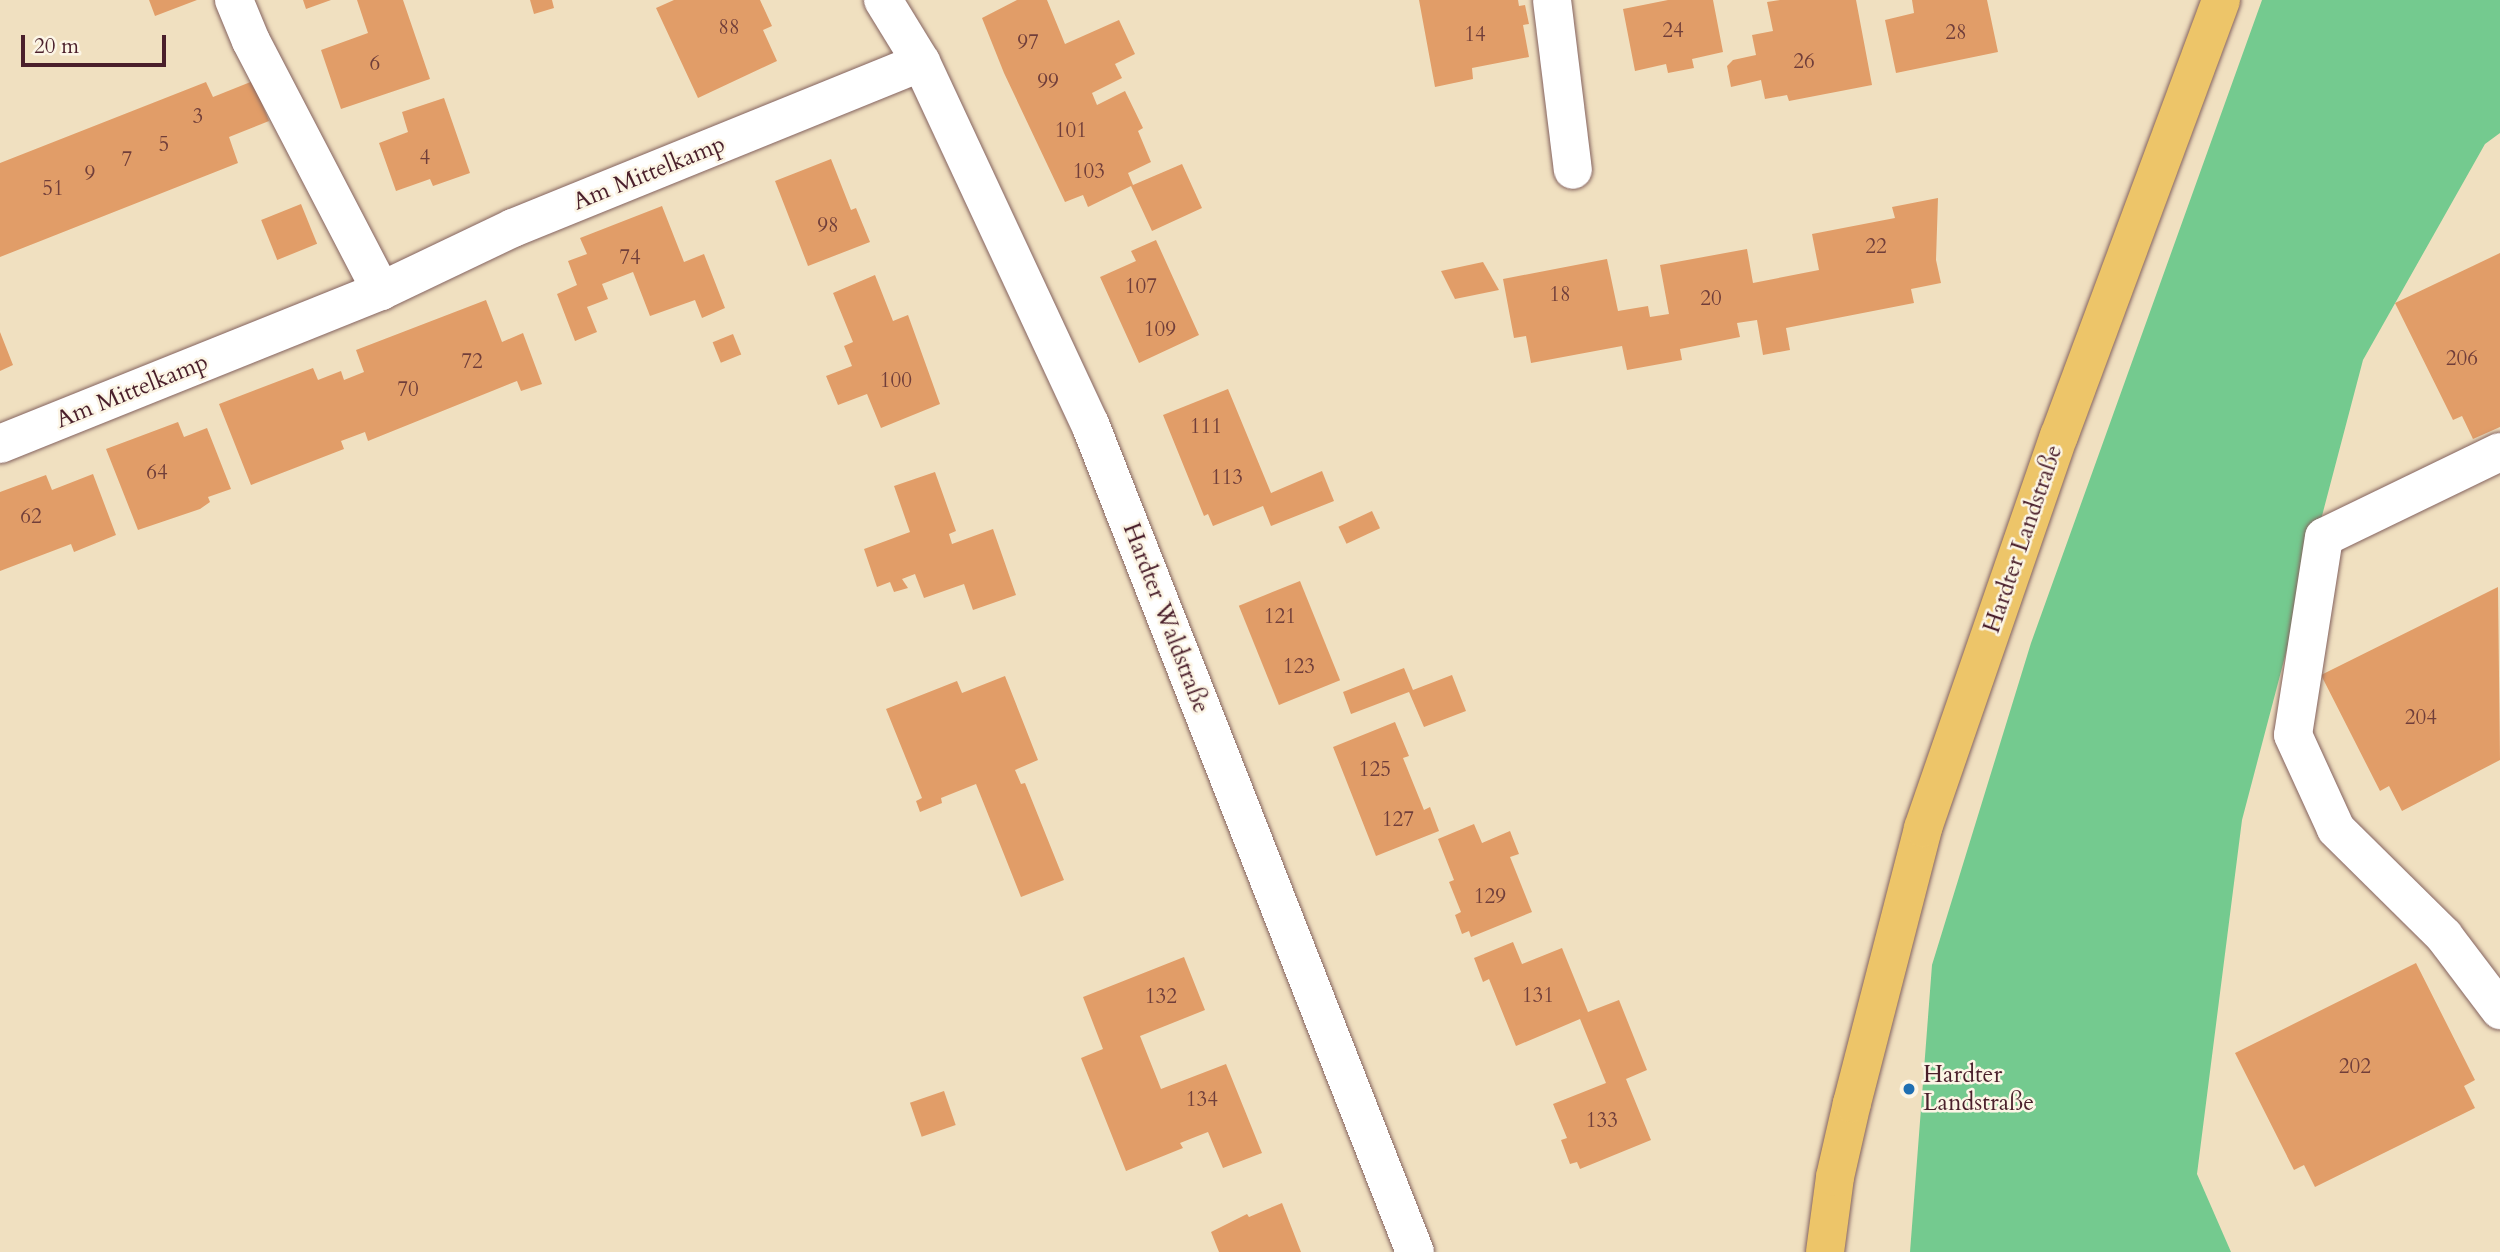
<!DOCTYPE html>
<html>
<head>
<meta charset="utf-8">
<style>
  body { margin:0 }
  #map { position:relative; width:2500px; height:1252px; overflow:hidden; background:#f0e0c0; font-family:Cardo,serif }
  div>[style] { position:absolute }
  .green>* { inset:0; background:#74ca8f }
  .building>* { inset:0; background:#e19d68; transform-origin:0 0 }
  .roads { filter:drop-shadow(0 0 2px #84635f) drop-shadow(0 0 2px #84635f) }
  .minor>* { height:38px; margin:-19px; padding:0 19px; transform-origin:19px; border-radius:19px; background:#fff }
  .major>* { height:38px; margin:-19px; padding:0 19px; transform-origin:19px; border-radius:19px; background:#edc569 }
  .dots>* { width:19px; height:19px; translate:-50% -50%; box-sizing:border-box; border:4px solid #fcf5e5; border-radius:50% }
  span { translate:-50% -50%; white-space:nowrap; text-align:center; line-height:1.15; -webkit-text-stroke:5px #fcf5e5; paint-order:stroke }
  .number-label { font-size:21px; color:#703e3a }
  .number-label span { -webkit-text-stroke-width:0 }
  .street-label { font-size:24px; color:#4a1f2b }
  .poi-label { font-size:24px; color:#4a1f2b }
  .left { translate:0 -50%; text-align:left }
  .scale { position:absolute; left:21px; top:35px; width:145px; height:32px; box-sizing:border-box; border:4px solid #4a1f2b; border-top:0; padding-left:9px; font-size:21px; line-height:24px; white-space:nowrap; color:#4a1f2b; -webkit-text-stroke:5px #fcf5e5; paint-order:stroke }
</style>
</head>
<body>
<div id="map">
  <div class="green">
    <i style="clip-path:polygon(2262px 0,2500px 0,2500px 133px,2485px 144px,2363px 360px,2242px 820px,2197px 1174px,2231px 1252px,1910px 1252px,1932px 965px,2031px 643px)"></i>
  </div>
  <div class="building">
    <i style="clip-path:polygon(149px 0,197px 0,155px 16px)"></i>
    <i style="clip-path:polygon(303px 0,331px 0,306px 9px)"></i>
    <i style="clip-path:polygon(357px 0,403px 0,430px 79px,341px 109px,321px 50px,368px 33px)"></i>
    <i style="clip-path:polygon(530px 0,552px 0,554px 8px,534px 14px)"></i>
    <i style="clip-path:polygon(674px 0,760px 0,772px 26px,763px 30px,777px 61px,698px 98px,656px 8px)"></i>
    <i style="clip-path:polygon(1017px 0,1047px 0,1065px 44px,1119px 20px,1135px 54px,1115px 64px,1122px 78px,1092px 93px,1097px 105px,1125px 91px,1143px 128px,1138px 131px,1151px 162px,1128px 173px,1133px 185px,1182px 164px,1202px 208px,1152px 231px,1131px 186px,1088px 207px,1083px 195px,1065px 202px,1004px 73px,982px 18px)"></i>
    <i style="clip-path:polygon(1419px 0,1518px 0,1519px 6px,1525px 5px,1529px 24px,1523px 25px,1529px 57px,1472px 68px,1473px 79px,1435px 87px)"></i>
    <i style="clip-path:polygon(1668px 0,1713px 0,1723px 52px,1692px 59px,1694px 68px,1668px 73px,1666px 64px,1635px 71px,1623px 9px)"></i>
    <i style="clip-path:polygon(1780px 0,1856px 0,1872px 85px,1789px 101px,1787px 95px,1765px 99px,1761px 80px,1731px 87px,1727px 66px,1733px 60px,1756px 55px,1752px 35px,1773px 31px,1767px 2px)"></i>
    <i style="clip-path:polygon(1912px 0,1987px 0,1998px 52px,1896px 73px,1885px 20px,1914px 13px)"></i>
    <i style="clip-path:polygon(253px 81px,269px 121px,229px 137px,238px 163px,0 257px,0 163px,206px 82px,213px 97px)"></i>
    <i style="clip-path:polygon(444px 98px,470px 173px,433px 186px,430px 179px,396px 191px,379px 143px,408px 132px,402px 112px)"></i>
    <i style="clip-path:polygon(831px 159px,851px 210px,856px 208px,870px 242px,808px 266px,775px 181px)"></i>
    <i style="clip-path:polygon(1938px 198px,1936px 260px,1941px 283px,1911px 289px,1914px 303px,1786px 328px,1790px 350px,1763px 355px,1757px 320px,1737px 323px,1740px 337px,1680px 349px,1682px 360px,1627px 370px,1622px 346px,1531px 363px,1526px 336px,1514px 338px,1503px 279px,1607px 259px,1618px 311px,1648px 306px,1650px 317px,1669px 314px,1660px 265px,1747px 249px,1753px 283px,1819px 270px,1812px 234px,1895px 218px,1892px 207px)"></i>
    <i style="left:301px;top:204px;width:43px;height:43px;rotate:68deg"></i>
    <i style="clip-path:polygon(662px 206px,684px 262px,704px 254px,725px 308px,702px 318px,695px 300px,650px 316px,633px 272px,602px 284px,608px 299px,587px 307px,597px 332px,575px 341px,557px 294px,577px 285px,568px 261px,587px 254px,580px 238px)"></i>
    <i style="clip-path:polygon(1156px 240px,1199px 335px,1139px 363px,1100px 277px,1136px 261px,1131px 251px)"></i>
    <i style="clip-path:polygon(2500px 253px,2500px 427px,2473px 439px,2462px 416px,2453px 420px,2395px 303px)"></i>
    <i style="clip-path:polygon(1483px 262px,1499px 290px,1455px 299px,1441px 271px)"></i>
    <i style="clip-path:polygon(875px 275px,893px 321px,908px 315px,940px 404px,881px 428px,867px 394px,838px 405px,826px 376px,852px 366px,844px 346px,853px 342px,833px 293px)"></i>
    <i style="clip-path:polygon(486px 300px,502px 342px,523px 333px,542px 384px,521px 391px,517px 381px,368px 441px,365px 432px,341px 441px,344px 449px,251px 485px,219px 404px,313px 368px,318px 380px,341px 371px,344px 380px,364px 372px,356px 350px)"></i>
    <i style="clip-path:polygon(0 332px,13px 365px,0 371px)"></i>
    <i style="left:733px;top:334px;width:22px;height:22px;rotate:68deg"></i>
    <i style="clip-path:polygon(1228px 389px,1271px 493px,1322px 471px,1334px 501px,1271px 526px,1263px 506px,1213px 526px,1208px 514px,1204px 516px,1163px 415px)"></i>
    <i style="clip-path:polygon(178px 422px,184px 437px,207px 428px,231px 489px,208px 497px,210px 502px,200px 509px,138px 530px,106px 449px)"></i>
    <i style="clip-path:polygon(935px 472px,956px 531px,949px 534px,952px 544px,993px 529px,1016px 595px,973px 610px,964px 584px,924px 598px,915px 574px,902px 579px,908px 588px,894px 592px,890px 582px,877px 587px,864px 549px,910px 532px,894px 486px)"></i>
    <i style="clip-path:polygon(93px 474px,116px 535px,74px 552px,71px 544px,0 571px,0 492px,46px 475px,52px 490px)"></i>
    <i style="left:1372px;top:511px;width:19px;height:37px;rotate:65deg"></i>
    <i style="left:1300px;top:581px;width:107px;height:66px;rotate:68deg"></i>
    <i style="clip-path:polygon(2498px 587px,2500px 760px,2402px 811px,2389px 786px,2380px 791px,2321px 675px)"></i>
    <i style="clip-path:polygon(1404px 668px,1413px 690px,1452px 675px,1466px 711px,1424px 727px,1409px 692px,1351px 714px,1343px 692px)"></i>
    <i style="clip-path:polygon(1005px 676px,1038px 760px,1015px 770px,1021px 784px,1025px 783px,1064px 880px,1021px 897px,976px 784px,941px 798px,942px 803px,920px 812px,916px 801px,922px 798px,886px 709px,957px 681px,962px 693px)"></i>
    <i style="clip-path:polygon(1395px 722px,1409px 756px,1403px 758px,1424px 810px,1430px 807px,1439px 831px,1376px 856px,1333px 747px)"></i>
    <i style="clip-path:polygon(1474px 824px,1482px 843px,1510px 831px,1519px 854px,1510px 857px,1532px 912px,1471px 937px,1469px 931px,1462px 934px,1455px 915px,1461px 912px,1449px 882px,1454px 880px,1438px 839px)"></i>
    <i style="clip-path:polygon(1513px 942px,1522px 964px,1562px 948px,1588px 1012px,1619px 1000px,1647px 1070px,1626px 1079px,1651px 1140px,1580px 1169px,1577px 1162px,1570px 1164px,1561px 1140px,1567px 1138px,1553px 1104px,1606px 1083px,1580px 1019px,1516px 1046px,1489px 979px,1483px 982px,1474px 958px)"></i>
    <i style="clip-path:polygon(1184px 957px,1205px 1010px,1140px 1036px,1161px 1089px,1226px 1064px,1262px 1153px,1223px 1168px,1208px 1132px,1180px 1143px,1183px 1148px,1126px 1171px,1081px 1058px,1103px 1049px,1083px 997px)"></i>
    <i style="clip-path:polygon(2416px 963px,2475px 1080px,2464px 1086px,2475px 1108px,2315px 1187px,2304px 1165px,2294px 1170px,2235px 1053px)"></i>
    <i style="left:944px;top:1091px;width:36px;height:36px;rotate:71deg"></i>
    <i style="clip-path:polygon(1282px 1203px,1301px 1252px,1219px 1252px,1211px 1232px,1247px 1214px,1249px 1217px)"></i>
  </div>
  <div class="roads">
    <div class="minor">
      <i style="left:234px;top:0;width:44px;rotate:67.5deg"></i>
      <i style="left:251px;top:41px;width:282px;rotate:62.5deg"></i>
      <i style="left:883px;top:0;width:73px;rotate:58.5deg"></i>
      <i style="left:921px;top:62px;width:400px;rotate:65deg"></i>
      <i style="left:1090px;top:424px;width:889px;rotate:68.57deg"></i>
      <i style="left:1552px;top:0;width:171px;rotate:83deg"></i>
      <i style="left:0;top:444px;width:411px;rotate:-21.9deg"></i>
      <i style="left:381px;top:291px;width:146px;rotate:-25.5deg"></i>
      <i style="left:513px;top:228px;width:440px;rotate:-22.1deg"></i>
      <i style="left:2500px;top:452px;width:195px;rotate:154.2deg"></i>
      <i style="left:2324px;top:537px;width:200px;rotate:98.9deg"></i>
      <i style="left:2293px;top:735px;width:103px;rotate:65.4deg"></i>
      <i style="left:2336px;top:829px;width:152px;rotate:44.7deg"></i>
      <i style="left:2444px;top:936px;width:93px;rotate:52.9deg"></i>
    </div>
    <div class="major">
      <i style="left:1825px;top:1252px;width:76px;rotate:-82.4deg"></i>
      <i style="left:1835px;top:1177px;width:76px;rotate:-77.1deg"></i>
      <i style="left:1852px;top:1103px;width:284px;rotate:-75.5deg"></i>
      <i style="left:1923px;top:828px;width:415px;rotate:-70.9deg"></i>
      <i style="left:2059px;top:436px;width:465px;rotate:-69.6deg"></i>
    </div>
  </div>
  <div class="dots">
    <i style="left:1909px;top:1089px;background:#1f6fb2"></i>
  </div>
  <div class="number-label">
    <span style="left:729px;top:28px">88</span>
    <span style="left:1673px;top:31px">24</span>
    <span style="left:1956px;top:33px">28</span>
    <span style="left:1475px;top:35px">14</span>
    <span style="left:1028px;top:43px">97</span>
    <span style="left:1804px;top:62px">26</span>
    <span style="left:375px;top:64px">6</span>
    <span style="left:1048px;top:82px">99</span>
    <span style="left:198px;top:117px">3</span>
    <span style="left:1071px;top:131px">101</span>
    <span style="left:164px;top:145px">5</span>
    <span style="left:425px;top:158px">4</span>
    <span style="left:127px;top:160px">7</span>
    <span style="left:1089px;top:172px">103</span>
    <span style="left:90px;top:174px">9</span>
    <span style="left:53px;top:189px">51</span>
    <span style="left:828px;top:226px">98</span>
    <span style="left:1876px;top:247px">22</span>
    <span style="left:630px;top:258px">74</span>
    <span style="left:1141px;top:287px">107</span>
    <span style="left:1560px;top:295px">18</span>
    <span style="left:1711px;top:299px">20</span>
    <span style="left:1160px;top:330px">109</span>
    <span style="left:2462px;top:359px">206</span>
    <span style="left:472px;top:362px">72</span>
    <span style="left:896px;top:381px">100</span>
    <span style="left:408px;top:390px">70</span>
    <span style="left:1206px;top:427px">111</span>
    <span style="left:157px;top:473px">64</span>
    <span style="left:1227px;top:478px">113</span>
    <span style="left:31px;top:517px">62</span>
    <span style="left:1280px;top:617px">121</span>
    <span style="left:1299px;top:667px">123</span>
    <span style="left:2421px;top:718px">204</span>
    <span style="left:1375px;top:770px">125</span>
    <span style="left:1398px;top:820px">127</span>
    <span style="left:1490px;top:897px">129</span>
    <span style="left:1538px;top:996px">131</span>
    <span style="left:1161px;top:997px">132</span>
    <span style="left:2355px;top:1067px">202</span>
    <span style="left:1202px;top:1100px">134</span>
    <span style="left:1602px;top:1121px">133</span>
  </div>
  <div class="street-label">
    <span style="left:649px;top:173px;rotate:-22deg">Am Mittelkamp</span>
    <span style="left:132px;top:391px;rotate:-22deg">Am Mittelkamp</span>
    <span style="left:2023px;top:539px;rotate:-71deg">Hardter Landstraße</span>
    <span style="left:1166px;top:618px;rotate:69deg">Hardter Waldstraße</span>
  </div>
  <div class="poi-label">
    <span class="left" style="left:1923px;top:1089px">Hardter<br>Landstraße</span>
  </div>
  <div class="scale">20 m</div>
</div>
</body>
</html>
